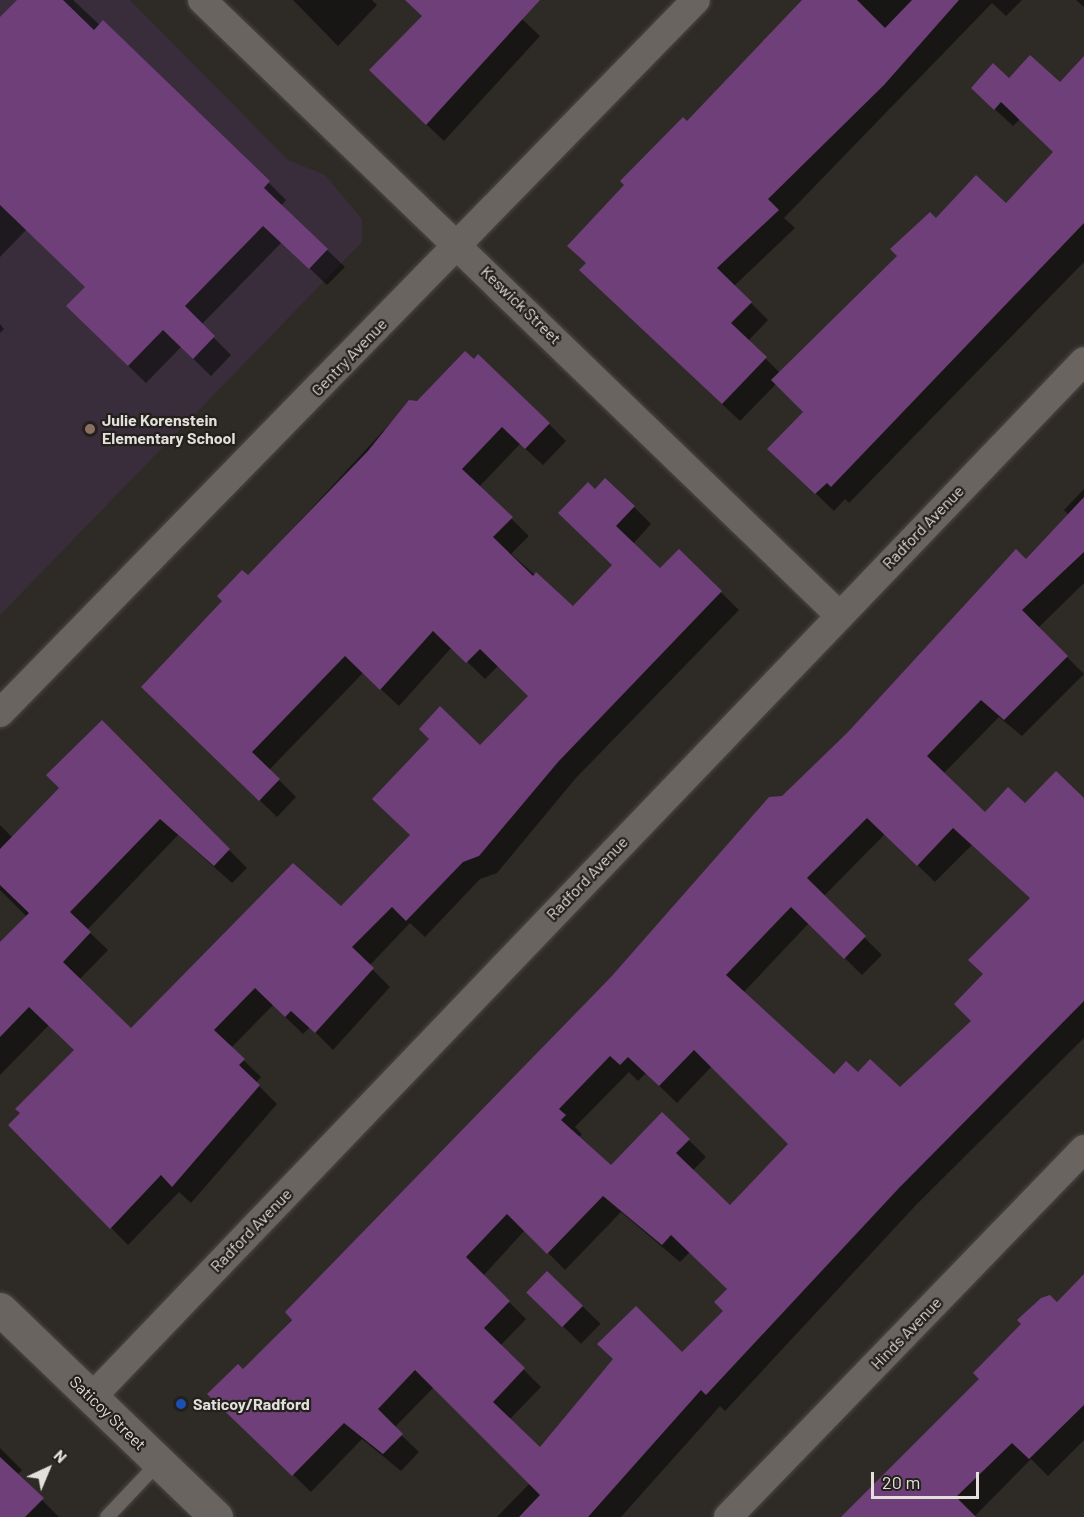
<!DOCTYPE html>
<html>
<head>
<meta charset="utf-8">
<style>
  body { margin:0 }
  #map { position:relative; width:1084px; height:1517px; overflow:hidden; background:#2e2a26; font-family:Barlow,sans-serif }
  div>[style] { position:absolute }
  .education>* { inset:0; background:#392d3b }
  .shadow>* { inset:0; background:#0007; transform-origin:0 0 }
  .building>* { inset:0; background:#6f3f7a; transform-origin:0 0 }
  .roads { filter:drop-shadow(0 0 2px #4b4745) drop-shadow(0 0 2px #4b4745) }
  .service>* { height:14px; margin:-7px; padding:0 7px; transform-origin:7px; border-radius:7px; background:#696460 }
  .minor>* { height:28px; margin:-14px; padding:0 14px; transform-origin:14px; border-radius:14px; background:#696460 }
  .secondary>* { height:33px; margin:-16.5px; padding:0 16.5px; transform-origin:16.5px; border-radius:16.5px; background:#696460 }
  .dots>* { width:16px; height:16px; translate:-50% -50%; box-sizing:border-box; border:3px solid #24201c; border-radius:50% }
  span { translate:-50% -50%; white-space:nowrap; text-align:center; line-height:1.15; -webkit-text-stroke:4.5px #24201c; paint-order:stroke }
  .street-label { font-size:16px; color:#e2dfdd }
  .poi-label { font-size:16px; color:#e2dfdd; font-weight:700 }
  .left { translate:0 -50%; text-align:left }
  .north { position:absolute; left:18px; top:1439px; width:60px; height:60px; -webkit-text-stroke:4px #24201c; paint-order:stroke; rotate:44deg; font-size:16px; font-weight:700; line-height:24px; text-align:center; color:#e2dfdd }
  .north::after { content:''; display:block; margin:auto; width:21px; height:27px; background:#e2dfdd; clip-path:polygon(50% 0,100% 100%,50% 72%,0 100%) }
  .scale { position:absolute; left:871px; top:1472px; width:108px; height:27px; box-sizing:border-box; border:3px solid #e2dfdd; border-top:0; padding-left:8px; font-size:18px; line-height:21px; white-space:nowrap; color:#e2dfdd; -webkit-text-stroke:4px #24201c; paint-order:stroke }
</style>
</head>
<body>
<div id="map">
  <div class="education">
    <i style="clip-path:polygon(0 0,130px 0,288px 160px,325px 175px,362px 219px,362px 242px,0 615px)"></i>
  </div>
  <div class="shadow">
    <i style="clip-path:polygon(19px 0,73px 0,269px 183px,286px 200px,281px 206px,345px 267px,327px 285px,282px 242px,201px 325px,231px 355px,211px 376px,181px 347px,146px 383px,85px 324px,87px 287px,27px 229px,0 257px,0 20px)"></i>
    <i style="clip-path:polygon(293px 0,372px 0,377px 5px,338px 46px)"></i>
    <i style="clip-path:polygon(407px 0,502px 0,540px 36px,444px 141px,388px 88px,423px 16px)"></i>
    <i style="clip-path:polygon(804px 0,1022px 0,1006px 16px,992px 3px,784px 218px,795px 228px,734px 286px,768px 320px,748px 341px,780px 373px,936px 220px,1006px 206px,1055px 153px,1020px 119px,1013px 126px,990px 105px,1009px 80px,1060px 84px,1084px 58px,1084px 262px,849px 503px,845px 499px,834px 511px,787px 466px,805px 412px,777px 383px,740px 421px,599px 288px,687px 123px)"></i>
    <i style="clip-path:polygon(1076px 0,1084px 0,1084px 7px)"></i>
    <i style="clip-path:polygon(0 324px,4px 329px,0 333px)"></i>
    <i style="clip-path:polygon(410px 402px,549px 424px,566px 441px,543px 465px,520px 444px,479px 487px,529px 536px,511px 554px,573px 608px,614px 566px,595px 491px,634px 507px,651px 524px,633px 544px,660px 571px,679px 551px,739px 610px,575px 779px,497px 873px,480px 879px,425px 937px,410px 923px,369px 966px,390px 987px,333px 1050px,310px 1027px,303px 1034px,273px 1005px,231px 1048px,261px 1077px,256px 1083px,277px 1104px,191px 1203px,179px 1192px,128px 1245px,10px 1125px,75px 1050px,49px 1025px,0 1075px,0 944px,27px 917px,0 890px,0 825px,13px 838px,61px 788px,102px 723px,247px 868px,232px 883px,178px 835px,87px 930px,108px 950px,79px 980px,131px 1030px,341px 908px,412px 835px,480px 747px,530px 696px,499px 665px,485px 679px,452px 647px,399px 706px,363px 673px,269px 770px,296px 797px,277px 817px,161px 705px,248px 577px)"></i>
    <i style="clip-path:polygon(evenodd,1084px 489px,1084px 583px,1038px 628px,1084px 674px,1022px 736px,999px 717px,943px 774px,985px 815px,1084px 800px,1084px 1038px,916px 1205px,725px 1411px,720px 1406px,621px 1517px,497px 1517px,530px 1483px,434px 1387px,394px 1428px,419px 1452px,401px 1471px,362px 1439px,311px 1492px,227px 1411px,243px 1371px,783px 798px,1026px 561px,1069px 515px,1064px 510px,1084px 489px,885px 834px,935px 882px,972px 845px,1031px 898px,984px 975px,973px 1021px,900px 1089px,834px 1076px,743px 993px,809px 923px,862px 975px,882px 955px,823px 897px,885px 834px,1084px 489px,712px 1066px,790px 1144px,730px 1207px,692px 1171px,706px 1157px,662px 1114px,611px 1167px,578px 1138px,582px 1134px,575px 1127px,629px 1072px,638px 1081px,646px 1073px,677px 1103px,712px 1066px,1084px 489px,621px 1212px,680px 1262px,690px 1252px,729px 1290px,725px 1311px,682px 1355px,540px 1449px,509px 1420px,541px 1387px,500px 1346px,526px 1319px,483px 1276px,525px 1230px,565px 1270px,621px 1212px)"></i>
    <i style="left:548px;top:1273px;width:73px;height:28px;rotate:44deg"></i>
    <i style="clip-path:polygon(1084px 1276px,1084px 1440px,1048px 1476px,1031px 1459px,974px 1517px,843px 1517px)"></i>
    <i style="clip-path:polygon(0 1448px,22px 1470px,17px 1475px,59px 1517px,0 1517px)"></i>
  </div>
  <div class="building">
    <i style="clip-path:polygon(17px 0,63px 0,94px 30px,103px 20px,270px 181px,264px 188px,328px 249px,309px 269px,263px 226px,185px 306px,215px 336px,193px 359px,163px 330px,128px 366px,66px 306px,85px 287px,0 205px,0 17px)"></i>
    <i style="clip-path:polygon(405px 0,540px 0,426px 125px,369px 70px,422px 16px)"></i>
    <i style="clip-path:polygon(802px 0,857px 0,885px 28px,912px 0,959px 0,884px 85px,768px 199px,779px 210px,717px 268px,752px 302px,731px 323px,767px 357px,722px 404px,579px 270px,586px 263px,567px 246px,624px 185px,620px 181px,683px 117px,687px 121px)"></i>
    <i style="clip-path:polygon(1030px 55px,1060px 82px,1084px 56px,1084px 223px,831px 487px,827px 483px,815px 494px,767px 449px,803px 412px,771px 380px,897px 256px,890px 249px,930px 212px,936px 218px,976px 175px,1006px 203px,1053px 152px,1001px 102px,994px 110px,971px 88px,993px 63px,1009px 78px)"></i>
    <i style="clip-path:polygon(465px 351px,474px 359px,478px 354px,550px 423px,525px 449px,502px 427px,462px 469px,513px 517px,493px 537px,533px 576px,536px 572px,573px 606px,612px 565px,558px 513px,588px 482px,595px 489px,605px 478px,635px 506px,616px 526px,660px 568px,679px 549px,722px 591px,558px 762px,479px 856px,463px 862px,406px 921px,392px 907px,352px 947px,374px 968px,315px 1033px,291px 1011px,285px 1017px,255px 988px,214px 1030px,245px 1059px,239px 1065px,260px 1085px,172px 1187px,161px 1175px,110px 1229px,8px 1125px,20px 1113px,15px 1109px,74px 1050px,29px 1007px,0 1037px,0 942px,29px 913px,0 885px,0 849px,59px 788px,46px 775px,102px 720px,230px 849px,214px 866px,160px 819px,70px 912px,91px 932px,63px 962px,131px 1028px,293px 863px,341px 906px,410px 835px,372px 799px,429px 739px,419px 729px,440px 706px,480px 745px,528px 696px,480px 649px,466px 663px,433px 631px,380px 690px,345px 656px,252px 752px,280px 779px,259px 801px,141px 687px,222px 601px,217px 596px,242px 570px,248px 575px,368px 451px,409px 400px,417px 401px)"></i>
    <i style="clip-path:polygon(evenodd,1084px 497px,1084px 552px,1022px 610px,1068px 656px,1004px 720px,981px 700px,927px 756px,985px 812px,1008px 787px,1025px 803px,1056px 771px,1084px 798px,1084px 1001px,899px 1188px,706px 1395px,701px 1390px,588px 1517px,519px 1517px,540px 1495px,415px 1370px,378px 1409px,403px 1434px,383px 1454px,344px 1423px,292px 1476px,207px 1394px,238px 1364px,243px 1369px,292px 1320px,285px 1312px,611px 977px,769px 797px,782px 796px,848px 732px,1016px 549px,1026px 559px,1084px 497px,867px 818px,917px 866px,953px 828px,1030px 898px,968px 960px,983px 974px,954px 1004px,971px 1021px,900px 1087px,870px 1059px,858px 1072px,846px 1061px,834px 1074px,726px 975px,791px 907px,844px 959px,866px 936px,807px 878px,867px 818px,1084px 497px,694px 1050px,788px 1144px,730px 1205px,676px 1153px,690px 1139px,662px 1112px,611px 1165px,561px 1120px,566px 1115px,559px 1109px,610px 1056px,620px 1065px,628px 1057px,659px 1086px,694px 1050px,1084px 497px,603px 1196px,662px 1245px,671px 1235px,727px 1289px,714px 1302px,723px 1311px,682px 1352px,636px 1306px,597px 1344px,613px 1359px,540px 1447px,493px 1402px,525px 1368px,484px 1328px,510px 1301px,466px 1257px,507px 1214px,547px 1254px,603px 1196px)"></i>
    <i style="left:547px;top:1271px;width:50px;height:30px;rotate:44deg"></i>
    <i style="clip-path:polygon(1084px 1274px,1084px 1405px,1029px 1459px,1012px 1443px,956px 1497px,976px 1517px,841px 1517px,979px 1379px,973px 1373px,1021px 1324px,1017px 1320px,1041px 1298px,1050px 1295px,1057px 1302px)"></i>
    <i style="clip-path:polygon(0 1457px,44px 1498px,25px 1517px,0 1517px)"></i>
  </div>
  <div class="roads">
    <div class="service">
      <i style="left:107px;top:1517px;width:76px;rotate:-46.6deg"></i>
    </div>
    <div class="minor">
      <i style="left:202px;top:0;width:884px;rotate:43.99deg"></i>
      <i style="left:0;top:713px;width:996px;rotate:-45.69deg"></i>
      <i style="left:92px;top:1397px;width:1434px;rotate:-46.24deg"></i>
      <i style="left:728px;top:1517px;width:512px;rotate:-45.95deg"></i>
    </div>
    <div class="secondary">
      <i style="left:0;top:1309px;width:300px;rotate:43.9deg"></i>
    </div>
  </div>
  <div class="dots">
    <i style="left:90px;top:429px;background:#8d6e63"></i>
    <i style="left:181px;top:1404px;background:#1a4fb4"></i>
  </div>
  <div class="street-label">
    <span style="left:521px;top:305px;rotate:44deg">Keswick Street</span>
    <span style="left:349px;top:357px;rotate:-46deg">Gentry Avenue</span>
    <span style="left:923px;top:527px;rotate:-46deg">Radford Avenue</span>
    <span style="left:587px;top:878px;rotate:-46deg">Radford Avenue</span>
    <span style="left:251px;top:1230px;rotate:-46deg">Radford Avenue</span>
    <span style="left:906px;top:1333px;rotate:-46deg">Hinds Avenue</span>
    <span style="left:108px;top:1413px;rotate:44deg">Saticoy Street</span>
  </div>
  <div class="poi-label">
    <span class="left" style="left:102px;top:429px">Julie Korenstein<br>Elementary School</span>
    <span class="left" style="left:193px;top:1404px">Saticoy/Radford</span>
  </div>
  <div class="north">N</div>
  <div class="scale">20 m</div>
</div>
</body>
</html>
